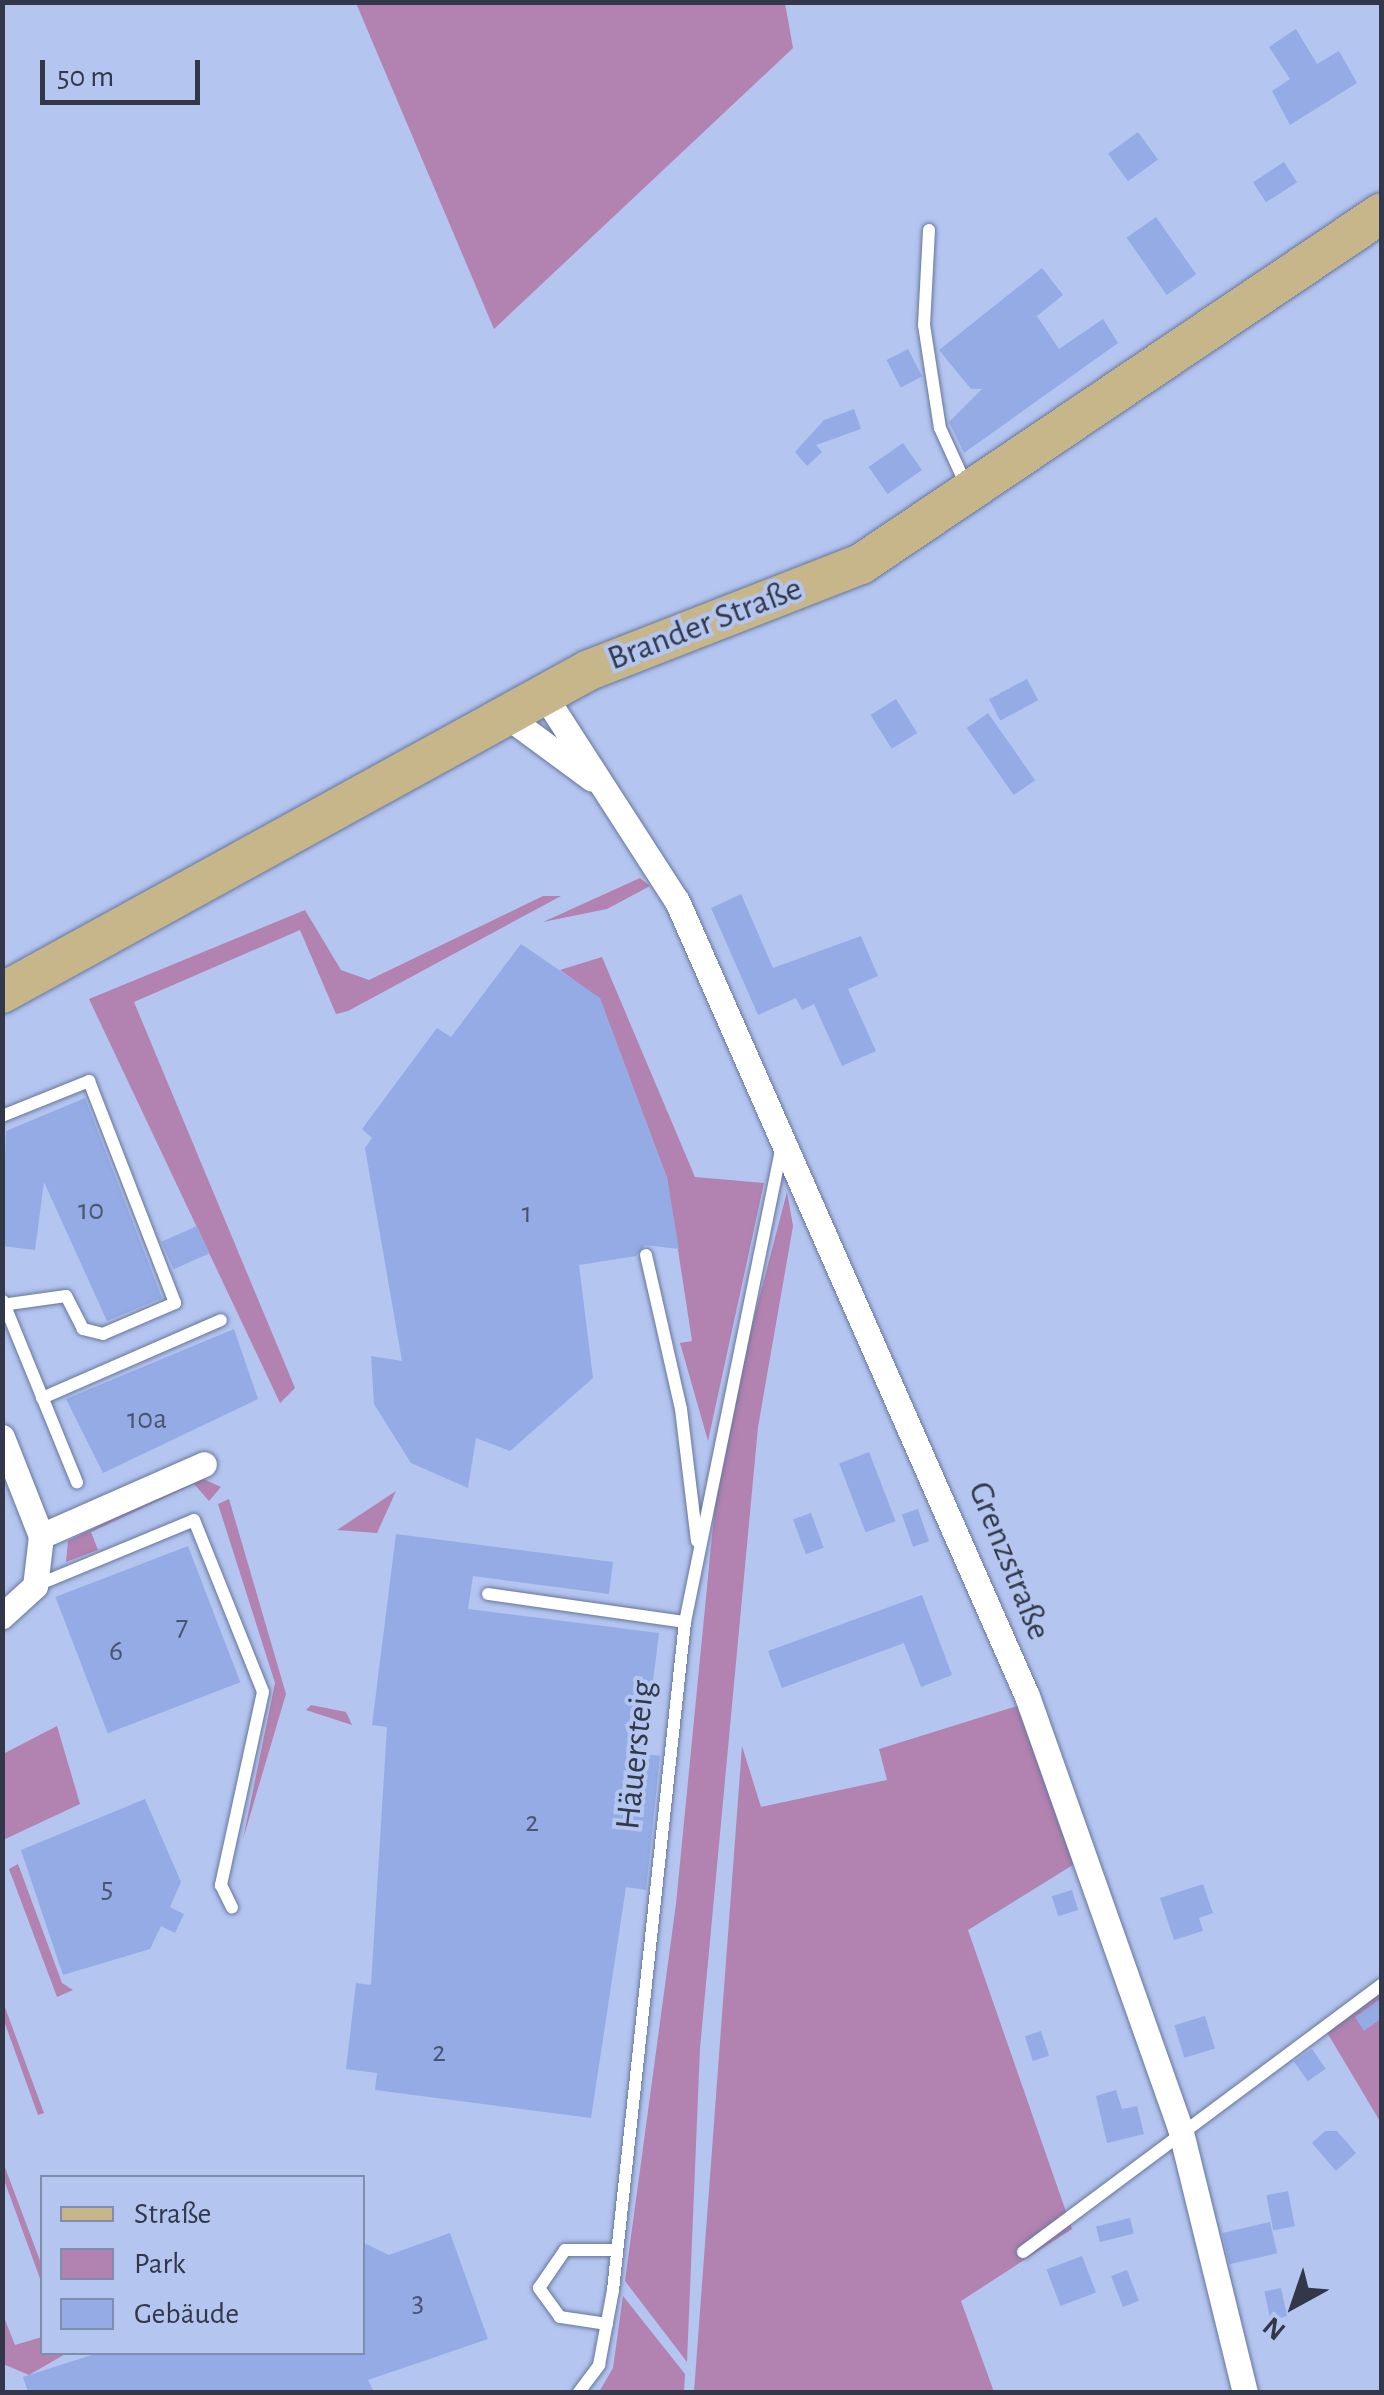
<!DOCTYPE html>
<html>
<head>
<meta charset="utf-8">
<style>
  body { margin:0 }
  #map { position:relative; width:1384px; height:2395px; overflow:hidden; background:#b4c5f0; font-family:"Alegreya Sans",sans-serif }
  div>[style] { position:absolute }
  .green>* { inset:0; background:#b282b0 }
  .building>* { inset:0; background:#94abe5; transform-origin:0 0 }
  .roads { filter:drop-shadow(0 0 2px #66769d) drop-shadow(0 0 2px #66769d) }
  .lane>* { height:12px; margin:-6px; padding:0 6px; transform-origin:6px; border-radius:6px; background:#fff }
  .street>* { height:25px; margin:-12.5px; padding:0 12.5px; transform-origin:12.5px; border-radius:12.5px; background:#fff }
  .primary>* { height:40px; margin:-20px; padding:0 20px; transform-origin:20px; border-radius:20px; background:#c7b68a }
  span { translate:-50% -50%; white-space:nowrap; text-align:center; line-height:1.15; -webkit-text-stroke:8px #b4c5f0; paint-order:stroke }
  .number-label { font-size:30px; color:#4a5570 }
  .number-label span { -webkit-text-stroke-width:0 }
  .street-label { font-size:35px; color:#323849 }
  .frame { position:absolute; inset:0; border:5px solid #323849; pointer-events:none }
  .legend { position:absolute; left:40px; top:2175px; width:325px; height:180px; box-sizing:border-box; background:#b4c5f0; border:2px solid #808dad; margin:0; padding:12px 18px; list-style:none; font-size:30px; color:#323849 }
  .legend li { display:flex; align-items:center; gap:20px; height:50px }
  .legend b { width:50px; border:2px solid #808dad }
  .north { position:absolute; left:1244px; top:2255px; width:100px; height:100px; -webkit-text-stroke:8px #b4c5f0; paint-order:stroke; rotate:220deg; font-size:28px; font-weight:700; line-height:40px; text-align:center; color:#323849 }
  .north::after { content:''; display:block; margin:auto; width:35px; height:45px; background:#323849; clip-path:polygon(50% 0,100% 100%,50% 72%,0 100%) }
  .scale { position:absolute; left:40px; top:60px; width:160px; height:45px; box-sizing:border-box; border:5px solid #323849; border-top:0; padding-left:12px; font-size:30px; line-height:35px; white-space:nowrap; color:#323849; -webkit-text-stroke:8px #b4c5f0; paint-order:stroke }
</style>
</head>
<body>
<div id="map">
  <div class="green">
    <i style="clip-path:polygon(356px 3px,785px 3px,793px 48px,494px 329px)"></i>
    <i style="clip-path:polygon(640px 878px,650px 886px,607px 909px,543px 922px)"></i>
    <i style="clip-path:polygon(543px 896px,561px 896px,348px 1011px,336px 1014px,300px 930px,134px 1002px,295px 1388px,280px 1403px,89px 999px,305px 910px,341px 970px,369px 980px)"></i>
    <i style="clip-path:polygon(602px 957px,695px 1177px,764px 1183px,708px 1441px,680px 1343px,692px 1341px,667px 1178px,600px 999px,560px 970px)"></i>
    <i style="clip-path:polygon(787px 1192px,793px 1226px,758px 1427px,700px 2048px,687px 2362px,625px 2281px,676px 1904px,721px 1444px)"></i>
    <i style="clip-path:polygon(199px 1477px,221px 1487px,209px 1501px,194px 1484px,91px 1532px,98px 1550px,66px 1562px,68px 1541px)"></i>
    <i style="clip-path:polygon(396px 1491px,377px 1533px,337px 1530px)"></i>
    <i style="clip-path:polygon(229px 1499px,286px 1694px,243px 1839px,275px 1683px,218px 1504px)"></i>
    <i style="clip-path:polygon(311px 1705px,346px 1712px,352px 1725px,306px 1710px)"></i>
    <i style="clip-path:polygon(1017px 1706px,1076px 1863px,968px 1930px,1072px 2229px,961px 2301px,994px 2392px,694px 2392px,742px 1746px,761px 1807px,887px 1780px,879px 1749px)"></i>
    <i style="clip-path:polygon(57px 1726px,80px 1804px,3px 1840px,3px 1754px)"></i>
    <i style="clip-path:polygon(18px 1864px,62px 1983px,73px 1990px,57px 1997px,9px 1869px)"></i>
    <i style="clip-path:polygon(1381px 1987px,1381px 2123px,1325px 2029px)"></i>
    <i style="clip-path:polygon(3px 2002px,44px 2113px,38px 2115px,3px 2018px)"></i>
    <i style="clip-path:polygon(3px 2162px,42px 2266px,42px 2284px,3px 2177px)"></i>
    <i style="clip-path:polygon(623px 2296px,685px 2374px,684px 2392px,599px 2392px,613px 2368px)"></i>
    <i style="clip-path:polygon(3px 2315px,15px 2345px,42px 2337px,42px 2352px,67px 2353px,29px 2375px,3px 2364px)"></i>
  </div>
  <div class="building">
    <i style="clip-path:polygon(1296px 29px,1317px 64px,1339px 51px,1357px 83px,1290px 125px,1272px 91px,1290px 79px,1269px 47px)"></i>
    <i style="left:1138px;top:132px;width:34px;height:37px;rotate:54deg"></i>
    <i style="left:1284px;top:162px;width:24px;height:37px;rotate:57deg"></i>
    <i style="left:1156px;top:217px;width:70px;height:36px;rotate:55deg"></i>
    <i style="clip-path:polygon(1042px 268px,1063px 295px,1037px 316px,1059px 349px,1103px 319px,1118px 343px,964px 453px,949px 422px,982px 389px,971px 389px,939px 350px)"></i>
    <i style="left:908px;top:349px;width:31px;height:24px;rotate:63deg"></i>
    <i style="clip-path:polygon(854px 409px,861px 429px,816px 445px,822px 452px,807px 466px,795px 452px,824px 420px)"></i>
    <i style="left:903px;top:443px;width:33px;height:42px;rotate:55deg"></i>
    <i style="left:1027px;top:679px;width:24px;height:43px;rotate:62deg"></i>
    <i style="left:896px;top:699px;width:40px;height:30px;rotate:58deg"></i>
    <i style="left:988px;top:713px;width:82px;height:26px;rotate:55deg"></i>
    <i style="clip-path:polygon(741px 894px,773px 968px,861px 936px,878px 976px,848px 989px,876px 1051px,842px 1066px,814px 1004px,802px 1010px,796px 998px,758px 1015px,711px 908px)"></i>
    <i style="clip-path:polygon(521px 944px,600px 998px,667px 1178px,679px 1249px,645px 1245px,636px 1256px,579px 1265px,593px 1378px,510px 1451px,476px 1438px,468px 1488px,411px 1463px,374px 1404px,371px 1356px,402px 1361px,365px 1148px,372px 1138px,362px 1129px,437px 1028px,451px 1037px)"></i>
    <i style="clip-path:polygon(85px 1098px,162px 1298px,107px 1321px,44px 1182px,35px 1250px,2px 1246px,6px 1131px)"></i>
    <i style="left:197px;top:1226px;width:30px;height:39px;rotate:66deg"></i>
    <i style="clip-path:polygon(234px 1329px,258px 1399px,103px 1473px,66px 1399px)"></i>
    <i style="left:869px;top:1452px;width:74px;height:32px;rotate:69deg"></i>
    <i style="left:918px;top:1509px;width:34px;height:17px;rotate:71deg"></i>
    <i style="left:811px;top:1513px;width:37px;height:19px;rotate:70deg"></i>
    <i style="clip-path:polygon(396px 1534px,613px 1562px,609px 1594px,473px 1576px,468px 1609px,659px 1633px,644px 1754px,660px 1756px,646px 1890px,626px 1887px,591px 2118px,375px 2090px,377px 2073px,346px 2069px,356px 1983px,371px 1985px,387px 1727px,372px 1725px)"></i>
    <i style="left:188px;top:1546px;width:146px;height:142px;rotate:69deg"></i>
    <i style="clip-path:polygon(922px 1595px,952px 1675px,921px 1687px,904px 1643px,782px 1688px,768px 1651px)"></i>
    <i style="clip-path:polygon(145px 1799px,181px 1882px,170px 1907px,184px 1914px,175px 1933px,161px 1926px,150px 1949px,63px 1975px,21px 1850px)"></i>
    <i style="clip-path:polygon(1203px 1884px,1213px 1913px,1199px 1918px,1203px 1931px,1174px 1940px,1160px 1898px)"></i>
    <i style="left:1072px;top:1890px;width:21px;height:21px;rotate:73deg"></i>
    <i style="clip-path:polygon(1382px 1998px,1382px 2018px,1364px 2031px,1355px 2017px)"></i>
    <i style="left:1205px;top:2016px;width:34px;height:32px;rotate:73deg"></i>
    <i style="left:1041px;top:2031px;width:26px;height:17px;rotate:72deg"></i>
    <i style="left:1312px;top:2049px;width:24px;height:22px;rotate:55deg"></i>
    <i style="clip-path:polygon(1116px 2090px,1122px 2109px,1137px 2106px,1144px 2134px,1107px 2143px,1096px 2096px)"></i>
    <i style="clip-path:polygon(1325px 2131px,1337px 2131px,1356px 2153px,1336px 2171px,1312px 2143px)"></i>
    <i style="left:1288px;top:2191px;width:36px;height:22px;rotate:79deg"></i>
    <i style="left:1130px;top:2218px;width:16px;height:35px;rotate:76deg"></i>
    <i style="left:1270px;top:2222px;width:32px;height:49px;rotate:77deg"></i>
    <i style="clip-path:polygon(450px 2233px,488px 2339px,368px 2380px,374px 2392px,28px 2392px,23px 2377px,101px 2352px,362px 2352px,362px 2242px,389px 2255px)"></i>
    <i style="left:1082px;top:2256px;width:39px;height:38px;rotate:69deg"></i>
    <i style="left:1127px;top:2270px;width:33px;height:17px;rotate:69deg"></i>
    <i style="left:1281px;top:2288px;width:29px;height:17px;rotate:78deg"></i>
  </div>
  <div class="roads">
    <div class="lane">
      <i style="left:929px;top:230px;width:95px;rotate:93deg"></i>
      <i style="left:924px;top:325px;width:104px;rotate:81.2deg"></i>
      <i style="left:940px;top:428px;width:63px;rotate:65.5deg"></i>
      <i style="left:2px;top:1116px;width:94px;rotate:-21.9deg"></i>
      <i style="left:89px;top:1081px;width:238px;rotate:68.8deg"></i>
      <i style="left:175px;top:1303px;width:78px;rotate:156.7deg"></i>
      <i style="left:103px;top:1334px;width:21px;rotate:-166deg"></i>
      <i style="left:83px;top:1329px;width:37px;rotate:-117deg"></i>
      <i style="left:66px;top:1296px;width:65px;rotate:172deg"></i>
      <i style="left:646px;top:1255px;width:158px;rotate:77.2deg"></i>
      <i style="left:681px;top:1409px;width:133px;rotate:83.1deg"></i>
      <i style="left:3px;top:1301px;width:196px;rotate:67.8deg"></i>
      <i style="left:42px;top:1398px;width:195px;rotate:-23.5deg"></i>
      <i style="left:35px;top:1586px;width:172px;rotate:-22.5deg"></i>
      <i style="left:194px;top:1520px;width:185px;rotate:68.1deg"></i>
      <i style="left:263px;top:1692px;width:198px;rotate:102.3deg"></i>
      <i style="left:221px;top:1885px;width:25px;rotate:64deg"></i>
      <i style="left:488px;top:1594px;width:199px;rotate:8.1deg"></i>
      <i style="left:1023px;top:2252px;width:448px;rotate:-36.7deg"></i>
      <i style="left:607px;top:2324px;width:48px;rotate:-171.5deg"></i>
      <i style="left:560px;top:2317px;width:36px;rotate:-126deg"></i>
      <i style="left:539px;top:2288px;width:46px;rotate:-55.6deg"></i>
      <i style="left:565px;top:2250px;width:51px"></i>
      <i style="left:579px;top:2392px;width:34px;rotate:-53deg"></i>
      <i style="left:599px;top:2365px;width:76px;rotate:-79.4deg"></i>
      <i style="left:613px;top:2290px;width:672px;rotate:-83.85deg"></i>
      <i style="left:685px;top:1622px;width:480px;rotate:-78.5deg"></i>
    </div>
    <div class="street">
      <i style="left:544px;top:695px;width:245px;rotate:57.2deg"></i>
      <i style="left:677px;top:901px;width:869px;rotate:66.24deg"></i>
      <i style="left:1027px;top:1696px;width:458px;rotate:70.5deg"></i>
      <i style="left:1180px;top:2128px;width:272px;rotate:76.2deg"></i>
      <i style="left:508px;top:717px;width:104px;rotate:36.4deg"></i>
      <i style="left:2px;top:1437px;width:106px;rotate:68.5deg"></i>
      <i style="left:41px;top:1536px;width:50px;rotate:96.8deg"></i>
      <i style="left:35px;top:1586px;width:45px;rotate:137.7deg"></i>
      <i style="left:41px;top:1536px;width:178px;rotate:-23.8deg"></i>
    </div>
    <div class="primary">
      <i style="left:2px;top:993px;width:670px;rotate:-28.82deg"></i>
      <i style="left:589px;top:670px;width:292px;rotate:-21.3deg"></i>
      <i style="left:861px;top:564px;width:628px;rotate:-33.97deg"></i>
    </div>
  </div>
  <div class="number-label">
    <span style="left:91px;top:1210px">10</span>
    <span style="left:527px;top:1213px">1</span>
    <span style="left:147px;top:1419px">10a</span>
    <span style="left:182px;top:1626px">7</span>
    <span style="left:116px;top:1651px">6</span>
    <span style="left:532px;top:1822px">2</span>
    <span style="left:107px;top:1888px">5</span>
    <span style="left:439px;top:2052px">2</span>
    <span style="left:418px;top:2302px">3</span>
  </div>
  <div class="street-label">
    <span style="left:705px;top:624px;rotate:-21deg">Brander Straße</span>
    <span style="left:1009px;top:1561px;rotate:68deg">Grenzstraße</span>
    <span style="left:636px;top:1755px;rotate:-84deg">Häuersteig</span>
  </div>
  <div class="frame"></div>
  <ul class="legend">
  <li><b style="height:12px;background:#c7b68a"></b>Straße</li>
  <li><b style="height:28px;background:#b282b0"></b>Park</li>
  <li><b style="height:28px;background:#94abe5"></b>Gebäude</li>
  </ul>
  <div class="north">N</div>
  <div class="scale">50 m</div>
</div>
</body>
</html>
